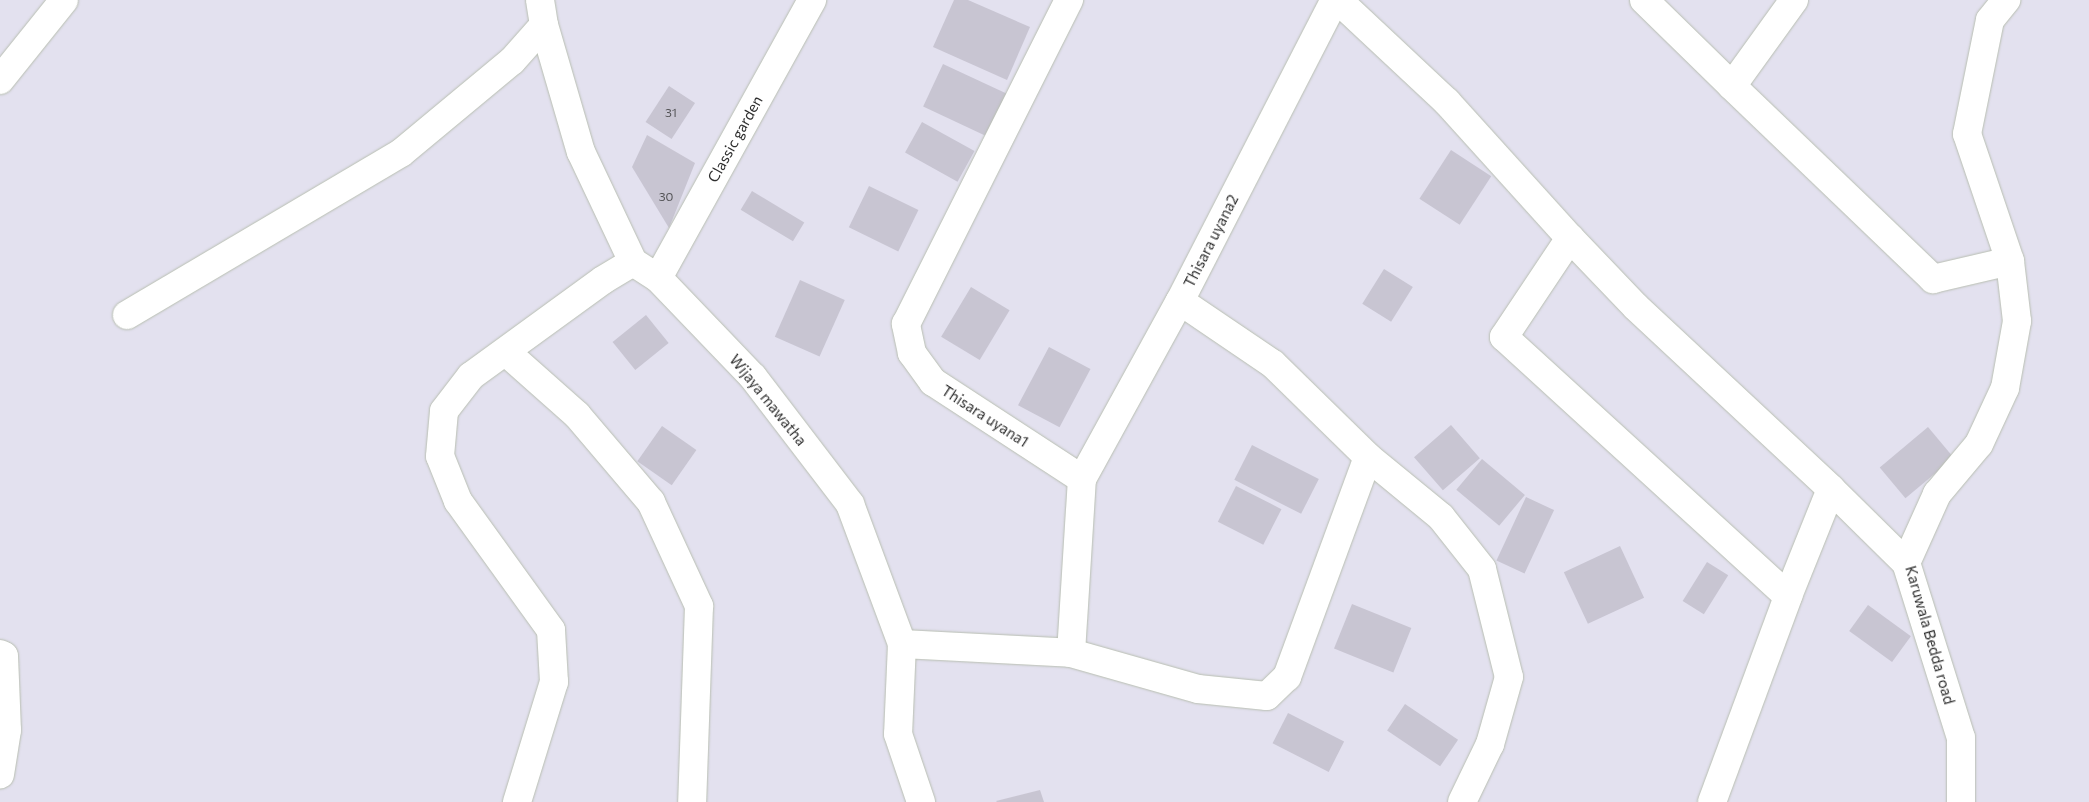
<!DOCTYPE html>
<html>
<head>
<meta charset="utf-8">
<style>
  body { margin:0 }
  #map { position:relative; width:2089px; height:802px; overflow:hidden; background:#e3e1ef; font-family:Commissioner,sans-serif }
  div>[style] { position:absolute }
  .building>* { inset:0; background:#c8c5d2; transform-origin:0 0 }
  .roads { filter:drop-shadow(0 0 1px #b8beb1) drop-shadow(0 0 1px #b8beb1) }
  .minor>* { height:28px; margin:-14px; padding:0 14px; transform-origin:14px; border-radius:14px; background:#fff }
  span { translate:-50% -50%; white-space:nowrap; text-align:center; line-height:1.15; -webkit-text-stroke:4px #fff; paint-order:stroke }
  .number-label { font-size:12px; color:#545457 }
  .number-label span { -webkit-text-stroke-width:0 }
  .street-label { font-size:15px; color:#2e2e2e }
</style>
</head>
<body>
<div id="map">
  <div class="building">
    <i style="clip-path:polygon(954px 0,968px 0,1030px 27px,1007px 80px,933px 47px)"></i>
    <i style="left:943px;top:64px;width:70px;height:47px;rotate:25deg"></i>
    <i style="left:669px;top:86px;width:31px;height:43px;rotate:33deg"></i>
    <i style="left:922px;top:122px;width:60px;height:35px;rotate:29deg"></i>
    <i style="clip-path:polygon(647px 135px,695px 163px,669px 228px,632px 167px)"></i>
    <i style="left:1451px;top:150px;width:48px;height:58px;rotate:33deg"></i>
    <i style="left:869px;top:186px;width:55px;height:46px;rotate:26deg"></i>
    <i style="left:752px;top:191px;width:61px;height:22px;rotate:31deg"></i>
    <i style="left:1384px;top:269px;width:34px;height:41px;rotate:32deg"></i>
    <i style="left:800px;top:280px;width:49px;height:62px;rotate:24deg"></i>
    <i style="left:971px;top:287px;width:45px;height:58px;rotate:31deg"></i>
    <i style="left:646px;top:315px;width:36px;height:43px;rotate:51deg"></i>
    <i style="left:1049px;top:347px;width:47px;height:66px;rotate:28deg"></i>
    <i style="left:1451px;top:425px;width:44px;height:49px;rotate:49deg"></i>
    <i style="left:662px;top:426px;width:42px;height:43px;rotate:35deg"></i>
    <i style="left:1928px;top:427px;width:40px;height:63px;rotate:50deg"></i>
    <i style="left:1252px;top:445px;width:75px;height:39px;rotate:27deg"></i>
    <i style="left:1482px;top:459px;width:56px;height:40px;rotate:40deg"></i>
    <i style="left:1236px;top:486px;width:51px;height:40px;rotate:27deg"></i>
    <i style="left:1526px;top:497px;width:31px;height:70px;rotate:25deg"></i>
    <i style="left:1620px;top:546px;width:57px;height:62px;rotate:65deg"></i>
    <i style="left:1707px;top:562px;width:25px;height:46px;rotate:32deg"></i>
    <i style="left:1352px;top:604px;width:64px;height:48px;rotate:22deg"></i>
    <i style="left:1868px;top:605px;width:53px;height:32px;rotate:36deg"></i>
    <i style="left:1405px;top:704px;width:64px;height:32px;rotate:34deg"></i>
    <i style="left:1288px;top:713px;width:63px;height:34px;rotate:27deg"></i>
    <i style="clip-path:polygon(1040px 790px,1044px 802px,997px 802px,996px 801px)"></i>
  </div>
  <div class="roads">
    <div class="minor">
      <i style="left:540px;top:0;width:25px;rotate:81deg"></i>
      <i style="left:544px;top:25px;width:132px;rotate:73.8deg"></i>
      <i style="left:581px;top:152px;width:122px;rotate:64.7deg"></i>
      <i style="left:633px;top:262px;width:30px;rotate:33deg"></i>
      <i style="left:658px;top:278px;width:137px;rotate:46.2deg"></i>
      <i style="left:753px;top:377px;width:160px;rotate:52.6deg"></i>
      <i style="left:850px;top:504px;width:149px;rotate:69.6deg"></i>
      <i style="left:902px;top:644px;width:90px;rotate:92.5deg"></i>
      <i style="left:898px;top:734px;width:72px;rotate:71.3deg"></i>
      <i style="left:1338px;top:0;width:149px;rotate:43.1deg"></i>
      <i style="left:1447px;top:102px;width:183px;rotate:47.9deg"></i>
      <i style="left:1570px;top:238px;width:95px;rotate:46.3deg"></i>
      <i style="left:1636px;top:307px;width:267px;rotate:43deg"></i>
      <i style="left:1831px;top:489px;width:105px;rotate:44.6deg"></i>
      <i style="left:1644px;top:0;width:123px;rotate:44.3deg"></i>
      <i style="left:1794px;top:0;width:106px;rotate:125.8deg"></i>
      <i style="left:1732px;top:86px;width:279px;rotate:43.8deg"></i>
      <i style="left:1933px;top:279px;width:79px;rotate:-13.2deg"></i>
      <i style="left:0;top:80px;width:102px;rotate:-51.3deg"></i>
      <i style="left:1570px;top:238px;width:119px;rotate:123.7deg"></i>
      <i style="left:1504px;top:337px;width:384px;rotate:42.4deg"></i>
      <i style="left:658px;top:278px;width:318px;rotate:-61deg"></i>
      <i style="left:1180px;top:301px;width:112px;rotate:34.1deg"></i>
      <i style="left:1273px;top:364px;width:133px;rotate:44.4deg"></i>
      <i style="left:1368px;top:457px;width:94px;rotate:39.4deg"></i>
      <i style="left:1441px;top:517px;width:66px;rotate:51.7deg"></i>
      <i style="left:1482px;top:569px;width:111px;rotate:76deg"></i>
      <i style="left:1509px;top:677px;width:70px;rotate:105.8deg"></i>
      <i style="left:1490px;top:744px;width:64px;rotate:115.8deg"></i>
      <i style="left:127px;top:315px;width:318px;rotate:-30.6deg"></i>
      <i style="left:401px;top:153px;width:144px;rotate:-39.7deg"></i>
      <i style="left:512px;top:61px;width:48px;rotate:-48.4deg"></i>
      <i style="left:506px;top:352px;width:95px;rotate:41.6deg"></i>
      <i style="left:577px;top:415px;width:114px;rotate:49.6deg"></i>
      <i style="left:651px;top:502px;width:115px;rotate:65.2deg"></i>
      <i style="left:699px;top:606px;width:196px;rotate:92deg"></i>
      <i style="left:1082px;top:479px;width:203px;rotate:-61.2deg"></i>
      <i style="left:1180px;top:301px;width:339px;rotate:-62.8deg"></i>
      <i style="left:902px;top:644px;width:169px;rotate:3deg"></i>
      <i style="left:1071px;top:653px;width:174px;rotate:-86.4deg"></i>
      <i style="left:1082px;top:479px;width:178px;rotate:-146.9deg"></i>
      <i style="left:933px;top:382px;width:36px;rotate:-126deg"></i>
      <i style="left:912px;top:353px;width:30px;rotate:-102deg"></i>
      <i style="left:906px;top:324px;width:363px;rotate:-63.3deg"></i>
      <i style="left:1071px;top:653px;width:132px;rotate:15.8deg"></i>
      <i style="left:1198px;top:689px;width:69px;rotate:5.8deg"></i>
      <i style="left:1267px;top:696px;width:28px;rotate:-44deg"></i>
      <i style="left:1287px;top:677px;width:234px;rotate:-69.8deg"></i>
      <i style="left:0;top:654px;width:4px;rotate:27deg"></i>
      <i style="left:4px;top:656px;width:74px;rotate:87.7deg"></i>
      <i style="left:7px;top:730px;width:45px;rotate:99deg"></i>
      <i style="left:517px;top:802px;width:126px;rotate:-72.9deg"></i>
      <i style="left:554px;top:682px;width:52px;rotate:-93.3deg"></i>
      <i style="left:551px;top:630px;width:159px;rotate:-125.8deg"></i>
      <i style="left:458px;top:501px;width:48px;rotate:-111.8deg"></i>
      <i style="left:440px;top:456px;width:45px;rotate:-84.9deg"></i>
      <i style="left:444px;top:411px;width:44px;rotate:-52.4deg"></i>
      <i style="left:471px;top:376px;width:163px;rotate:-36deg"></i>
      <i style="left:603px;top:280px;width:35px;rotate:-31deg"></i>
      <i style="left:1712px;top:802px;width:220px;rotate:-69.7deg"></i>
      <i style="left:1788px;top:596px;width:115px;rotate:-68.1deg"></i>
      <i style="left:1961px;top:802px;width:64px;rotate:-90deg"></i>
      <i style="left:1961px;top:738px;width:183px;rotate:-107.4deg"></i>
      <i style="left:1906px;top:563px;width:76px;rotate:-65.8deg"></i>
      <i style="left:1937px;top:494px;width:65px;rotate:-50deg"></i>
      <i style="left:1979px;top:444px;width:62px;rotate:-65.1deg"></i>
      <i style="left:2005px;top:388px;width:68px;rotate:-79.8deg"></i>
      <i style="left:2017px;top:321px;width:60px;rotate:-96.7deg"></i>
      <i style="left:2010px;top:261px;width:134px;rotate:-108.7deg"></i>
      <i style="left:1967px;top:134px;width:116px;rotate:-78.6deg"></i>
      <i style="left:1990px;top:20px;width:26px;rotate:-51deg"></i>
    </div>
  </div>
  <div class="number-label">
    <span style="left:671px;top:113px">31</span>
    <span style="left:666px;top:197px">30</span>
  </div>
  <div class="street-label">
    <span style="left:735px;top:139px;rotate:-61deg">Classic garden</span>
    <span style="left:1211px;top:241px;rotate:-63deg">Thisara uyana2</span>
    <span style="left:768px;top:400px;rotate:51deg">Wijaya mawatha</span>
    <span style="left:985px;top:416px;rotate:33deg">Thisara uyana1</span>
    <span style="left:1930px;top:635px;rotate:74deg">Karuwala Bedda road</span>
  </div>
</div>
</body>
</html>
